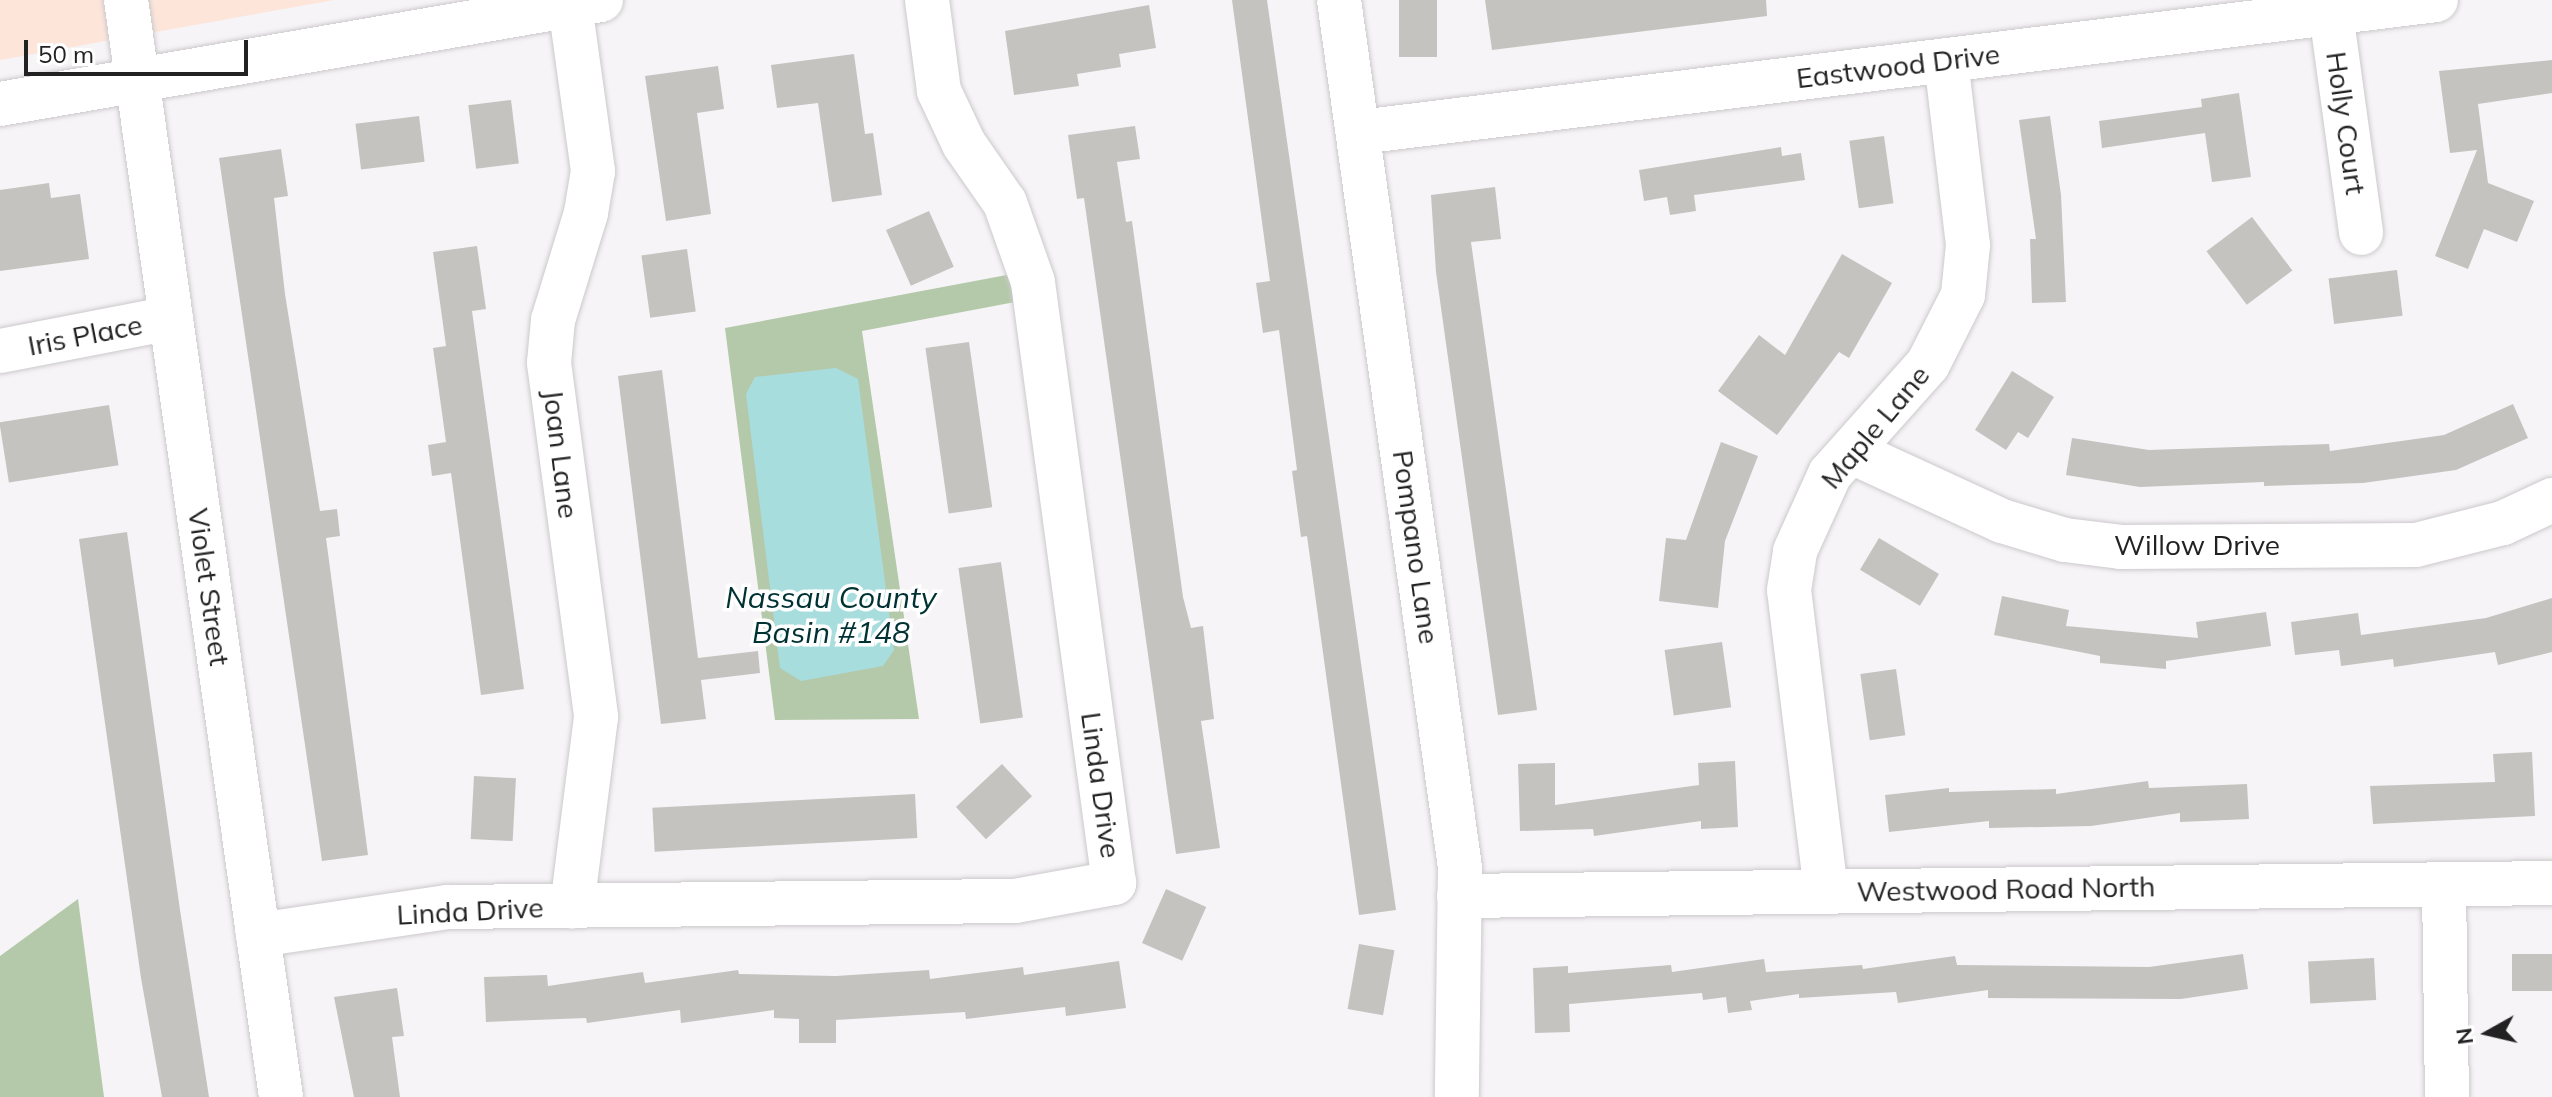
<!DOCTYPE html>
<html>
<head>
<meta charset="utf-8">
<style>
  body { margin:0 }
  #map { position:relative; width:2552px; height:1097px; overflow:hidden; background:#f6f4f6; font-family:Mulish,sans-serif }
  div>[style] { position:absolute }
  .commercial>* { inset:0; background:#fde5da }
  .green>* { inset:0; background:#b4c9a9 }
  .water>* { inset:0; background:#a8ddde }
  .building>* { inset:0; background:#c5c3c0; transform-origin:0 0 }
  .roads { filter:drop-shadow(0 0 2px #ccc9cc) drop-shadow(0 0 2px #ccc9cc) }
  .minor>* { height:44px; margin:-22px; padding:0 22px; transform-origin:22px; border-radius:22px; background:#fff }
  span { translate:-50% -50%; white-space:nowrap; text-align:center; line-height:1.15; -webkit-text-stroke:7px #fff; paint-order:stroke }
  .street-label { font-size:28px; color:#232223 }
  .water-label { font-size:30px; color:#003233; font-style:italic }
  .north { position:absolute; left:2448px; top:993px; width:80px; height:80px; -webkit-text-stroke:6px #fff; paint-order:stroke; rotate:262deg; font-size:22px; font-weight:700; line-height:32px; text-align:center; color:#232223 }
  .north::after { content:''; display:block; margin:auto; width:28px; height:36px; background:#232223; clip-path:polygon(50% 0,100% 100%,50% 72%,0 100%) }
  .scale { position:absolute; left:24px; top:40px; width:224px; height:36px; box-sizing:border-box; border:4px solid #232223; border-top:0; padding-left:10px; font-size:24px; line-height:28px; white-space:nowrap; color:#232223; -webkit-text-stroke:6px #fff; paint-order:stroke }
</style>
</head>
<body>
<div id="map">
  <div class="commercial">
    <i style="clip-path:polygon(0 0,334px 0,0 60px)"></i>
  </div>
  <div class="green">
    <i style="clip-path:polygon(1012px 274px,1015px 302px,862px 331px,919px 719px,775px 720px,725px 328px)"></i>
    <i style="clip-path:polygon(78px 899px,104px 1097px,0 1097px,0 956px)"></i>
  </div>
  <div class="water">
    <i style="clip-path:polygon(836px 368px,858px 379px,894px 650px,883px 666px,801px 681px,780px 668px,746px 394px,755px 377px)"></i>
  </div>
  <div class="building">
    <i style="clip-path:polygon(1232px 0,1267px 0,1396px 910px,1359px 915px,1307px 536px,1301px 537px,1292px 471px,1297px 470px,1279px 330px,1263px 333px,1256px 283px,1270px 281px)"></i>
    <i style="left:1399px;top:0;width:38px;height:57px"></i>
    <i style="clip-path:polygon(1485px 0,1766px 0,1767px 16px,1492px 50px)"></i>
    <i style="clip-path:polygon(1149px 5px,1156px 48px,1119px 54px,1121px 67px,1077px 74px,1079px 86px,1014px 95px,1005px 31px)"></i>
    <i style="clip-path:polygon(854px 54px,865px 134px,873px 133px,882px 195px,832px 202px,818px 103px,777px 108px,771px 65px)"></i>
    <i style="clip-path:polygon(2552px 60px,2552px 93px,2478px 104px,2488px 183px,2534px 201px,2517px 242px,2484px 229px,2468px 269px,2435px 256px,2477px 150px,2450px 153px,2439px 71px)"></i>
    <i style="clip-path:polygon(718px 66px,724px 109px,697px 113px,711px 214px,666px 221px,645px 76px)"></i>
    <i style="clip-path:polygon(2239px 93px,2251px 177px,2212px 182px,2205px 133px,2102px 148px,2099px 121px,2202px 107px,2201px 99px)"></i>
    <i style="left:511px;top:100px;width:64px;height:43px;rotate:83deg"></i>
    <i style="left:419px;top:116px;width:46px;height:64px;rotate:83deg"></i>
    <i style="clip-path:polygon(2050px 116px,2061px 195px,2066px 302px,2032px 303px,2030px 239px,2036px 239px,2019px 120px)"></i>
    <i style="clip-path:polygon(1135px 126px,1140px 159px,1117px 162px,1126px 222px,1132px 221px,1183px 597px,1191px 628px,1203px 626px,1214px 719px,1201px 721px,1220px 848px,1176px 854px,1084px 198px,1077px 199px,1068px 135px)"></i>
    <i style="left:1884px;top:136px;width:68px;height:35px;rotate:82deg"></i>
    <i style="clip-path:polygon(1781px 147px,1782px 156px,1801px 153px,1805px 180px,1694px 195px,1696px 211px,1670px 215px,1667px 197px,1644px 201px,1639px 170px)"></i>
    <i style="clip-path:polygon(281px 149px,288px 196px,274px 198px,285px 294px,320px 511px,337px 509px,340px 536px,326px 538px,368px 855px,322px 861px,219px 158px)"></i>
    <i style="clip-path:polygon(49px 183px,51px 198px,80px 194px,89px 259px,0 271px,0 190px)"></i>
    <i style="clip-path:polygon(1495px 187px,1501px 239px,1471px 242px,1537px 710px,1498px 715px,1436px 272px,1431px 195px)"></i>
    <i style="left:929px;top:211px;width:61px;height:47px;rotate:66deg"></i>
    <i style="left:2252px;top:217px;width:67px;height:57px;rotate:53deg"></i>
    <i style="clip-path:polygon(477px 246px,486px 309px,472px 311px,524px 689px,481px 695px,451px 473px,432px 476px,428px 445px,446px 442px,433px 348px,446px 346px,433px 252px)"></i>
    <i style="left:687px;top:249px;width:63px;height:46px;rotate:82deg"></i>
    <i style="clip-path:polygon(1842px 254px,1892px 283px,1849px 358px,1839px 352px,1777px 435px,1718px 391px,1759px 335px,1785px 355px)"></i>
    <i style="left:2397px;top:270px;width:46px;height:69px;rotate:83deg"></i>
    <i style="left:969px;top:342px;width:167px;height:44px;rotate:82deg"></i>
    <i style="clip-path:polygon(662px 370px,698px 658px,758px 651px,760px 673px,701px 680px,706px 719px,661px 724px,618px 376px)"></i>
    <i style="clip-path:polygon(2012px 371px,2054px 397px,2028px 438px,2018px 432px,2006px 450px,1975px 430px)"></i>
    <i style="clip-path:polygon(2513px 404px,2528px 438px,2456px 470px,2363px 483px,2264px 486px,2264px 482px,2140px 487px,2066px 475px,2072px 438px,2149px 450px,2329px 444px,2330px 451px,2444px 435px)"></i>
    <i style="left:109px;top:405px;width:61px;height:111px;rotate:81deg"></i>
    <i style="clip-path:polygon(1721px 442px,1758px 456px,1725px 541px,1718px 608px,1659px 601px,1666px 538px,1686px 540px)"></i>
    <i style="clip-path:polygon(127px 532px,180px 910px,209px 1097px,162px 1097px,141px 978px,79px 539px)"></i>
    <i style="left:1879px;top:538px;width:70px;height:37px;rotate:31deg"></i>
    <i style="left:1001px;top:562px;width:157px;height:43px;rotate:82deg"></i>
    <i style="clip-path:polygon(2002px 596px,2069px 610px,2066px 626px,2198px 638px,2196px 622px,2266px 612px,2271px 646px,2166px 661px,2166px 669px,2100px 663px,2100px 656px,1994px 635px)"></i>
    <i style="clip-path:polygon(2552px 598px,2552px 652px,2498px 665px,2495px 652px,2394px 667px,2393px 659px,2341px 666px,2339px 650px,2295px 655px,2291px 622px,2358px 613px,2361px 635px,2486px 618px)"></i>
    <i style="left:1722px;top:642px;width:66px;height:58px;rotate:82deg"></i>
    <i style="left:1896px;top:669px;width:67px;height:36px;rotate:82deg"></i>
    <i style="clip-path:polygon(2532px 752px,2535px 816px,2373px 824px,2370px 786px,2495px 782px,2493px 754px)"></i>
    <i style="clip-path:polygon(1735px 761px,1738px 827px,1701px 829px,1701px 821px,1594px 836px,1593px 829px,1520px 831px,1518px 764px,1555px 763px,1555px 805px,1699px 785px,1698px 763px)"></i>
    <i style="left:1002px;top:764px;width:44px;height:63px;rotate:47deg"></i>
    <i style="left:474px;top:776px;width:42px;height:63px;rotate:3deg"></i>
    <i style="clip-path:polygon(2148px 781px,2149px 788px,2247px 784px,2249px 819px,2180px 822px,2180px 813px,2091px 826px,1989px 828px,1989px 821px,1889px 832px,1885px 795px,1949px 788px,1949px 792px,2056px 789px,2056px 794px)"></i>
    <i style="left:915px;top:794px;width:44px;height:263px;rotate:87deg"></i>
    <i style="left:1166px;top:889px;width:44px;height:59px;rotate:24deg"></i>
    <i style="left:1359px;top:944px;width:36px;height:66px;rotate:10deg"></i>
    <i style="clip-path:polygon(2243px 954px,2248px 989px,2181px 999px,1988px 998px,1988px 990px,1898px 1003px,1896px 992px,1799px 998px,1799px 994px,1750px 1001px,1752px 1010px,1728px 1013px,1726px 997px,1703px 1000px,1702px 993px,1569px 1004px,1570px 1032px,1535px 1033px,1533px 968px,1568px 966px,1568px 973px,1671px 965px,1672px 972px,1764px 959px,1766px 972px,1862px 965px,1863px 969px,1955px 956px,1957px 965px,2149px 967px)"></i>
    <i style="left:2552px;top:954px;width:37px;height:40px;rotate:90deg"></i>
    <i style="left:2374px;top:958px;width:42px;height:66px;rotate:87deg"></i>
    <i style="clip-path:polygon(1119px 961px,1126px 1008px,1066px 1016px,1065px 1007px,966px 1019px,965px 1012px,836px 1020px,836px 1043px,799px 1043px,799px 1019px,774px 1018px,774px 1010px,681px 1023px,680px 1010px,587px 1023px,586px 1018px,486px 1022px,484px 977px,547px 975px,548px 986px,643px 972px,645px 983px,738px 970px,739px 974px,836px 976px,929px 970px,930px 979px,1023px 967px,1024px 975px)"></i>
    <i style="clip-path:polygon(397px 988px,404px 1036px,392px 1037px,400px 1097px,354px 1097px,334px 997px)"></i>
  </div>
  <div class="roads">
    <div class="minor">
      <i style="left:126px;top:0;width:1108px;rotate:81.96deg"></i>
      <i style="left:1339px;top:0;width:876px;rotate:82.06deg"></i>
      <i style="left:1460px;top:868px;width:229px;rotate:90.8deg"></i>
      <i style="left:570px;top:5px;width:168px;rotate:82.1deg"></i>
      <i style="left:593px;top:171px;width:43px;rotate:99.5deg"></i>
      <i style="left:586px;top:213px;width:112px;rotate:107.1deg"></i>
      <i style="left:553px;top:320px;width:43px;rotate:95.3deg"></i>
      <i style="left:549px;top:363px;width:357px;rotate:82.4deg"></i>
      <i style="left:596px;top:717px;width:191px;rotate:97.2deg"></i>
      <i style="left:2331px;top:13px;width:222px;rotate:82.2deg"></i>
      <i style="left:0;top:104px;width:610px;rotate:-9.82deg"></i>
      <i style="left:1360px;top:132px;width:1084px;rotate:-6.99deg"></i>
      <i style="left:0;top:351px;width:174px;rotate:-10.9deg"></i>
      <i style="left:1852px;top:452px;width:165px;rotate:24.7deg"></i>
      <i style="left:2002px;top:521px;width:66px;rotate:16.8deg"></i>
      <i style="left:2065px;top:540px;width:56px;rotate:7.1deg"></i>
      <i style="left:2121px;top:547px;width:295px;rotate:-0.4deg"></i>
      <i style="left:2416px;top:545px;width:90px;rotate:-14.2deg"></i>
      <i style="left:2503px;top:523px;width:54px;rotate:-25.1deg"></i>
      <i style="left:2444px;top:885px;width:212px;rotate:89.2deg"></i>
      <i style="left:1826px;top:891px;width:303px;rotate:-97deg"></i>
      <i style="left:1789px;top:590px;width:39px;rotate:-81deg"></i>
      <i style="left:1795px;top:551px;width:85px;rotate:-65.6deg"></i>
      <i style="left:1830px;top:474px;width:147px;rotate:-48.3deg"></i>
      <i style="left:1928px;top:364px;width:77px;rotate:-63.1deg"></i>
      <i style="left:1963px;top:295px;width:50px;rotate:-84.3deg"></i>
      <i style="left:1968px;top:245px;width:186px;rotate:-96.8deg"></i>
      <i style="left:1459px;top:896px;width:1093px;rotate:-0.68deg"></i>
      <i style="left:258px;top:935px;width:191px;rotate:-8.4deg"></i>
      <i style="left:447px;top:907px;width:568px;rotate:-0.61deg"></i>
      <i style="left:1015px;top:901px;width:101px;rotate:-10.3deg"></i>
      <i style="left:1114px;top:883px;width:606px;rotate:-97.68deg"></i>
      <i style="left:1033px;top:282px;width:84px;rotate:-109.5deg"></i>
      <i style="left:1005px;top:203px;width:72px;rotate:-124.8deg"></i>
      <i style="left:964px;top:144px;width:59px;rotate:-115.3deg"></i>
      <i style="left:939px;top:91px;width:92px;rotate:-97.5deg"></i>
    </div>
  </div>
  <div class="street-label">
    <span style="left:1898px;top:66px;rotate:-7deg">Eastwood Drive</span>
    <span style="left:2346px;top:123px;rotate:82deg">Holly Court</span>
    <span style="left:85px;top:335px;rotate:-11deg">Iris Place</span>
    <span style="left:1875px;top:427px;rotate:-50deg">Maple Lane</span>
    <span style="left:561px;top:454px;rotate:83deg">Joan Lane</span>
    <span style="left:2197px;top:545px">Willow Drive</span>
    <span style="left:1416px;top:547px;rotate:82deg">Pompano Lane</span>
    <span style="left:209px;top:587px;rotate:82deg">Violet Street</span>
    <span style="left:1101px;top:785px;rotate:82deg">Linda Drive</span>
    <span style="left:2006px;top:889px;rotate:-1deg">Westwood Road North</span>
    <span style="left:470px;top:911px;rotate:-3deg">Linda Drive</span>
  </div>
  <div class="water-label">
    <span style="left:831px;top:614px">Nassau County<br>Basin #148</span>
  </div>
  <div class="north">N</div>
  <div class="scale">50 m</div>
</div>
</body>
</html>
